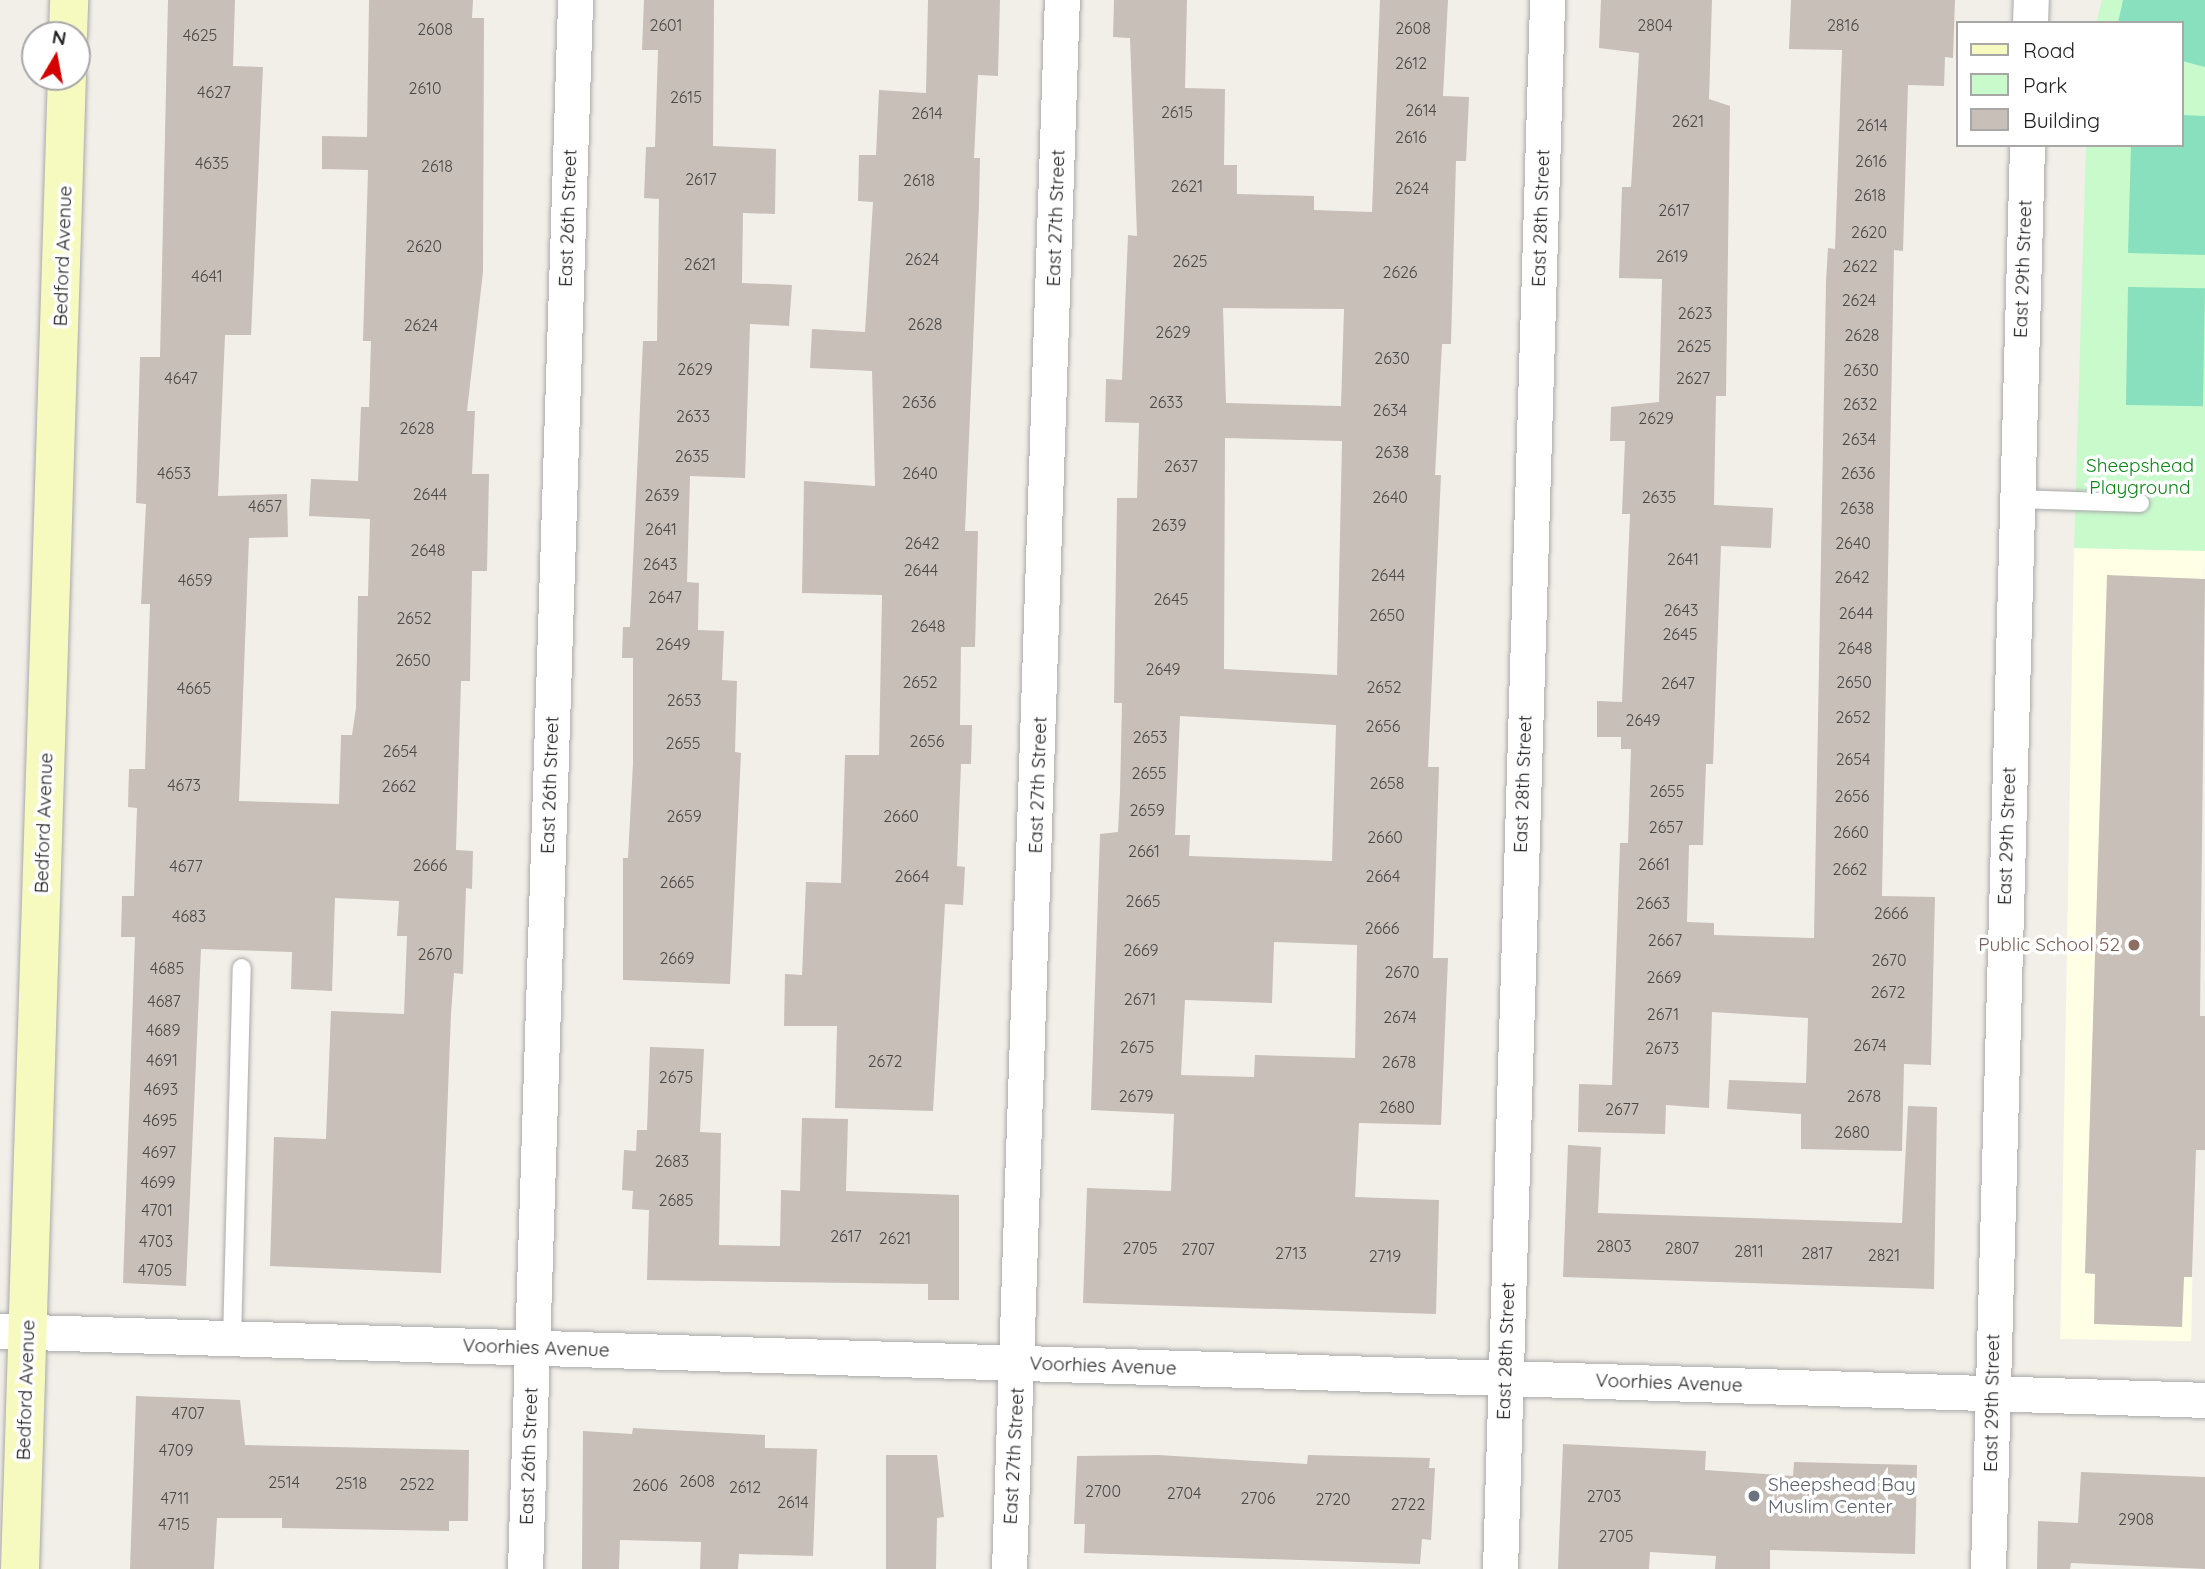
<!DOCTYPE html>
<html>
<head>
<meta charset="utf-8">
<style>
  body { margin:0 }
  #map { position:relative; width:2205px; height:1569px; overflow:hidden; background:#f2efe9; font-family:Quicksand,sans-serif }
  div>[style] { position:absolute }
  .education>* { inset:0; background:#ffffe5; transform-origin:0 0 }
  .park>* { inset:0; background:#c8facc }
  .pitch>* { inset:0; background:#88e0be; transform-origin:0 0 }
  .building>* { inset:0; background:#c7bfb8 }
  .roads { filter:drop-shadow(0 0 2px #a9a9a9) drop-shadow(0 0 2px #a9a9a9) }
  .lane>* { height:18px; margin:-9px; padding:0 9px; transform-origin:9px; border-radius:9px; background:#fff }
  .street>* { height:35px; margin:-17.5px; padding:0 17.5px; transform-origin:17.5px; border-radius:17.5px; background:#fff }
  .secondary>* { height:38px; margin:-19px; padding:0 19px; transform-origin:19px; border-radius:19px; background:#f7fabf }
  .dots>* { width:19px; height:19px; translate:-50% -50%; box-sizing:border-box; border:4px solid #fff; border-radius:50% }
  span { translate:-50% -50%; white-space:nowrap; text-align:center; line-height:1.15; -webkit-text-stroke:7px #fff; paint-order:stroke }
  .number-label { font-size:16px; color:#4b4948 }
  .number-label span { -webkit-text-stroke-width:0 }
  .street-label { font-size:19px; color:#222 }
  .park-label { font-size:19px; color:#0c8416 }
  .education-label { font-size:19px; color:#785e54 }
  .right { translate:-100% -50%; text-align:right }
  .worship-label { font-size:19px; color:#5b616d }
  .left { translate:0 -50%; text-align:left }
  .legend { position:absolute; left:1956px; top:21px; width:228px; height:126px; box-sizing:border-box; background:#fff; border:2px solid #a7a7a7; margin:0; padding:9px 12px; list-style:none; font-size:21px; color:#222 }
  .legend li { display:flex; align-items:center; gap:14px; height:35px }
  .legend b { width:35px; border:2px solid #a7a7a7 }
  .north { position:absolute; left:21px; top:21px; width:70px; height:70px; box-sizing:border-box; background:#fff; border:2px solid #a7a7a7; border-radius:50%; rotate:10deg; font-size:19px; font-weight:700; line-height:28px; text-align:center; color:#222 }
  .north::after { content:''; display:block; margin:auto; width:24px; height:32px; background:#d40000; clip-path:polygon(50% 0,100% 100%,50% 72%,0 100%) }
</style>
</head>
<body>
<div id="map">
  <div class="education">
    <i style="left:2074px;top:548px;width:131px;height:791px;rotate:1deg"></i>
  </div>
  <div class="park">
    <i style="clip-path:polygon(2102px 0,2205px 0,2205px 551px,2074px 548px,2086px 145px,2182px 145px,2182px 23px,2096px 23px)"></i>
  </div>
  <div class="pitch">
    <i style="clip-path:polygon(2123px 0,2205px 0,2205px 67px,2182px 61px,2182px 23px,2118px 23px)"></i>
    <i style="clip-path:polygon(2182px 115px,2205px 116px,2205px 255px,2128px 253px,2131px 145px,2182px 145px)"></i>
    <i style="left:2128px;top:287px;width:77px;height:118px;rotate:1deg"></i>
  </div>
  <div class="building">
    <i style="clip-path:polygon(168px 0,235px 0,233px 66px,263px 67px,251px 335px,225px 335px,218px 496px,287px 494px,288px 537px,249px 538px,239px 801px,339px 804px,341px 735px,352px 735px,356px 708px,358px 596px,368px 596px,370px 519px,309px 516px,311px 479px,358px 481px,361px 407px,369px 407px,370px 375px,371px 341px,363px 341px,368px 170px,322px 169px,322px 136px,367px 137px,369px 0,473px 0,472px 18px,484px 18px,483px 272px,467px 411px,475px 411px,472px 474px,489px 474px,487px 571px,472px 571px,470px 681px,461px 681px,456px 850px,473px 851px,472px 889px,466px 888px,463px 974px,454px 973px,451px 1014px,441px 1273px,270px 1266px,274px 1137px,326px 1139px,331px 1011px,404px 1014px,407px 936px,397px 936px,399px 901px,335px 898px,332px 991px,291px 989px,292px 952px,201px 949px,186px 1286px,123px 1283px,135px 937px,121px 937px,122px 896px,134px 896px,137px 808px,128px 807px,129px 769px,145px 769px,150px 604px,141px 604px,146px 504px,136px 503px,140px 357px,160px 357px)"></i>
    <i style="clip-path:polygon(644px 0,714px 0,713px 146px,776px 149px,775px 214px,743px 213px,742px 283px,792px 285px,789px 326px,750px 324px,745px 478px,690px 476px,687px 582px,699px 583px,698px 630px,724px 631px,722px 680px,737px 681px,735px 752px,741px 753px,730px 984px,623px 980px,623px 858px,628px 858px,633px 763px,633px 658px,622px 658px,623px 627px,630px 627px,643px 341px,657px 341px,659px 199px,644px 198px,646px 147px,655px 147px,658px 50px,642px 50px)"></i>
    <i style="clip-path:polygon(928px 0,1000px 0,998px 76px,978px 75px,974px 158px,980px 158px,979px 205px,965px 531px,978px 531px,975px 647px,961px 647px,960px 725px,972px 725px,971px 764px,961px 764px,957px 866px,965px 867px,963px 905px,945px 904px,933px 1111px,835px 1108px,837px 1026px,784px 1026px,785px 974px,802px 975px,806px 882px,841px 883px,845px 755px,879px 755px,882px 595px,802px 593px,804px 481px,875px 486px,872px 371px,810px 368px,812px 329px,865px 332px,873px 202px,858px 201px,859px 155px,876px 155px,879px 90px,926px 93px)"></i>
    <i style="clip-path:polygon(evenodd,1114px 0,1187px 0,1185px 88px,1225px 89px,1224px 165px,1237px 165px,1237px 194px,1314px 196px,1314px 210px,1372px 212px,1380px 0,1448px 0,1443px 96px,1469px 97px,1466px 161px,1456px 161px,1451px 344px,1442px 344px,1435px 475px,1441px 475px,1428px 767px,1439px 767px,1433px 958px,1448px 958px,1441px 1125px,1359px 1123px,1355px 1197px,1439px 1200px,1436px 1314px,1083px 1303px,1087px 1188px,1171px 1191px,1174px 1114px,1091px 1110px,1100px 834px,1118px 832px,1120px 792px,1122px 703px,1114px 703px,1117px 498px,1137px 498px,1139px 423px,1105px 422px,1106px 379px,1122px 380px,1128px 235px,1137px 236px,1130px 38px,1113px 37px,1114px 0,1223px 308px,1344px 309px,1341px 406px,1226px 403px,1223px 308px,1114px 0,1225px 438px,1342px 441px,1337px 675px,1224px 669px,1225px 438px,1114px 0,1180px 716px,1336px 725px,1332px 861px,1189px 856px,1190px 835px,1175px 835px,1180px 716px,1114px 0,1274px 942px,1357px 945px,1355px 1058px,1255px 1055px,1254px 1077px,1181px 1075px,1185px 1000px,1272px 1003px,1274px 942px)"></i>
    <i style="clip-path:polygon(1601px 0,1712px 0,1709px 99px,1730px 106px,1726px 396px,1716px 396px,1714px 505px,1773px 508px,1771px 548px,1721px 546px,1713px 764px,1706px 764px,1703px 845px,1689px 845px,1687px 922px,1714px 923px,1714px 935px,1814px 938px,1826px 282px,1828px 248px,1835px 249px,1842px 50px,1789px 49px,1791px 0,1955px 0,1953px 58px,1945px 57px,1944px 86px,1908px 85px,1903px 251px,1894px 250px,1882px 896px,1935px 897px,1931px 1065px,1904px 1064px,1902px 1151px,1801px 1149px,1801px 1114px,1727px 1109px,1729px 1080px,1806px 1083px,1808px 1018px,1712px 1012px,1709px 1108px,1666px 1105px,1665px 1134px,1578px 1132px,1579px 1084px,1612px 1085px,1620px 843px,1628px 843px,1631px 749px,1621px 749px,1621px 737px,1597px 737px,1597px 701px,1622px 702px,1630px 514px,1622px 514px,1625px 441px,1610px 441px,1611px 407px,1659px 402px,1662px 279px,1619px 278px,1622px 187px,1631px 187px,1639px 53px,1599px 48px)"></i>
    <i style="clip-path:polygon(2107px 575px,2205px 579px,2200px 1016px,2205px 1016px,2205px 1150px,2196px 1150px,2192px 1277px,2184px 1277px,2182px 1327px,2094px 1324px,2095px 1274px,2085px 1273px)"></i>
    <i style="clip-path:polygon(650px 1047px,704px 1049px,700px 1132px,721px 1133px,719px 1245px,780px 1246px,781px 1190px,800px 1191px,802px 1118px,848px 1119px,846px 1191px,959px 1195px,959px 1300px,928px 1300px,928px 1284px,647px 1280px,649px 1210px,632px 1209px,633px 1191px,622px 1190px,624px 1150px,636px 1151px,637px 1130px,647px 1130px)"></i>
    <i style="clip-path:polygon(1908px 1106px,1937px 1107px,1934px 1289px,1563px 1277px,1568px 1145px,1601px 1147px,1598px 1213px,1902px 1223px)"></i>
    <i style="clip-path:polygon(136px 1396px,240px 1400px,245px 1445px,469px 1450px,468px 1521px,449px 1521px,449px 1531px,282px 1528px,282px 1518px,217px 1518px,214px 1569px,130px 1569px)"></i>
    <i style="clip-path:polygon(633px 1428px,765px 1435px,765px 1448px,817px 1449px,813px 1556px,739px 1554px,738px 1569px,700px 1569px,701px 1542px,620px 1540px,619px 1569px,582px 1569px,583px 1431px,632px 1434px)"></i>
    <i style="clip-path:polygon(1563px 1444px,1706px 1451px,1705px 1470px,1793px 1476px,1794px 1462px,1917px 1465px,1915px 1554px,1770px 1550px,1770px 1569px,1715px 1569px,1716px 1556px,1650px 1552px,1649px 1569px,1558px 1569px)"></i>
    <i style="clip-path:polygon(886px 1455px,937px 1455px,944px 1517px,937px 1518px,936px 1569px,886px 1569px)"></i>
    <i style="clip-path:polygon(1158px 1455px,1307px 1464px,1308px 1455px,1430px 1458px,1429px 1468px,1435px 1468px,1431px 1540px,1422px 1539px,1420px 1564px,1084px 1553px,1085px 1524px,1074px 1524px,1077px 1456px)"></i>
    <i style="clip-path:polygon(2081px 1472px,2205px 1477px,2205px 1569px,2071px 1563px,2070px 1569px,2037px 1569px,2038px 1521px,2078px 1523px)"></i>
  </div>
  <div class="roads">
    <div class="lane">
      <i style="left:2017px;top:499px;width:123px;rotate:1.9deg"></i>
      <i style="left:232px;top:1339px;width:371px;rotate:-88.5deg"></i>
    </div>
    <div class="street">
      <i style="left:2030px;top:23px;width:23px;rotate:-88deg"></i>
      <i style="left:0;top:1331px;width:2206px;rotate:1.79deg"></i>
      <i style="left:525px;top:1569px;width:1570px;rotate:-88.17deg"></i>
      <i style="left:1009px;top:1569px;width:1570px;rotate:-88.07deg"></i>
      <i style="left:1500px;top:1569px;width:1570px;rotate:-88.28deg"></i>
      <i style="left:1988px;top:1569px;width:1425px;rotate:-88.43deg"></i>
    </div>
    <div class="secondary">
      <i style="left:68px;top:35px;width:35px;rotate:-88deg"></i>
      <i style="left:20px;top:1569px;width:1493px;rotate:-88.2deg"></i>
    </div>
  </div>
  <div class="dots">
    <i style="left:2134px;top:945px;background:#8d6e63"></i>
    <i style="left:1754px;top:1496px;background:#6b7280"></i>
  </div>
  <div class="number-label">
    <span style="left:666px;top:25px">2601</span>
    <span style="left:1655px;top:25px">2804</span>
    <span style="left:1843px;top:25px">2816</span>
    <span style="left:1413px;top:28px">2608</span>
    <span style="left:435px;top:29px">2608</span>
    <span style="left:200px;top:35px">4625</span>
    <span style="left:1411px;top:63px">2612</span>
    <span style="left:425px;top:88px">2610</span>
    <span style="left:214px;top:92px">4627</span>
    <span style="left:686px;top:97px">2615</span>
    <span style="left:1421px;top:110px">2614</span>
    <span style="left:1177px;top:112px">2615</span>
    <span style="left:927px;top:113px">2614</span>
    <span style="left:1688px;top:121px">2621</span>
    <span style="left:1872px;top:125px">2614</span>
    <span style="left:1411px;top:137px">2616</span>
    <span style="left:1871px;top:161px">2616</span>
    <span style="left:212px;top:163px">4635</span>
    <span style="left:437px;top:166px">2618</span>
    <span style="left:701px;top:179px">2617</span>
    <span style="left:919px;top:180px">2618</span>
    <span style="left:1187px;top:186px">2621</span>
    <span style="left:1412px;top:188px">2624</span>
    <span style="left:1870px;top:195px">2618</span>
    <span style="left:1674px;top:210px">2617</span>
    <span style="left:1869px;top:232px">2620</span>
    <span style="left:424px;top:246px">2620</span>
    <span style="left:1672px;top:256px">2619</span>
    <span style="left:922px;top:259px">2624</span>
    <span style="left:1190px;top:261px">2625</span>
    <span style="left:700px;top:264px">2621</span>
    <span style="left:1860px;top:266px">2622</span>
    <span style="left:1400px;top:272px">2626</span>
    <span style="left:207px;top:276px">4641</span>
    <span style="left:1859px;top:300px">2624</span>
    <span style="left:1695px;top:313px">2623</span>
    <span style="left:925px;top:324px">2628</span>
    <span style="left:421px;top:325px">2624</span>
    <span style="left:1173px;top:332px">2629</span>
    <span style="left:1862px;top:335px">2628</span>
    <span style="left:1694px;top:346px">2625</span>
    <span style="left:1392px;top:358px">2630</span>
    <span style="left:695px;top:369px">2629</span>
    <span style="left:1861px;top:370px">2630</span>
    <span style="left:181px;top:378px">4647</span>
    <span style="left:1693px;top:378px">2627</span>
    <span style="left:919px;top:402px">2636</span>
    <span style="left:1166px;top:402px">2633</span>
    <span style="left:1860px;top:404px">2632</span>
    <span style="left:1390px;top:410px">2634</span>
    <span style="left:693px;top:416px">2633</span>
    <span style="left:1656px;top:418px">2629</span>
    <span style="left:417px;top:428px">2628</span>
    <span style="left:1859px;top:439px">2634</span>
    <span style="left:1392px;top:452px">2638</span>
    <span style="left:692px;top:456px">2635</span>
    <span style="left:1181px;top:466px">2637</span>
    <span style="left:174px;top:473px">4653</span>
    <span style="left:920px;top:473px">2640</span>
    <span style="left:1858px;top:473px">2636</span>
    <span style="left:430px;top:494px">2644</span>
    <span style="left:662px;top:495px">2639</span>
    <span style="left:1390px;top:497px">2640</span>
    <span style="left:1659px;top:497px">2635</span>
    <span style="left:265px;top:506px">4657</span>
    <span style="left:1857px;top:508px">2638</span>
    <span style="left:1169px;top:525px">2639</span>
    <span style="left:661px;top:529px">2641</span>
    <span style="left:922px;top:543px">2642</span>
    <span style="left:1853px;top:543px">2640</span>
    <span style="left:428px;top:550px">2648</span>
    <span style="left:1683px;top:559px">2641</span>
    <span style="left:660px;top:564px">2643</span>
    <span style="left:921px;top:570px">2644</span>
    <span style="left:1388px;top:575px">2644</span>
    <span style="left:1852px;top:577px">2642</span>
    <span style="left:195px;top:580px">4659</span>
    <span style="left:665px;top:597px">2647</span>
    <span style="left:1171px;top:599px">2645</span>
    <span style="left:1681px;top:610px">2643</span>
    <span style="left:1856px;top:613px">2644</span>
    <span style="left:1387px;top:615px">2650</span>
    <span style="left:414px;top:618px">2652</span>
    <span style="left:928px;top:626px">2648</span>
    <span style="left:1680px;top:634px">2645</span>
    <span style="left:673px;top:644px">2649</span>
    <span style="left:1855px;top:648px">2648</span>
    <span style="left:413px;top:660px">2650</span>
    <span style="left:1163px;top:669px">2649</span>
    <span style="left:920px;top:682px">2652</span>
    <span style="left:1854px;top:682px">2650</span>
    <span style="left:1678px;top:683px">2647</span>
    <span style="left:1384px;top:687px">2652</span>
    <span style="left:194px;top:688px">4665</span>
    <span style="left:684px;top:700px">2653</span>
    <span style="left:1853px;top:717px">2652</span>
    <span style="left:1643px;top:720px">2649</span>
    <span style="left:1383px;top:726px">2656</span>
    <span style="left:1150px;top:737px">2653</span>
    <span style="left:927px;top:741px">2656</span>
    <span style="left:683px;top:743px">2655</span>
    <span style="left:400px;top:751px">2654</span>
    <span style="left:1853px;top:759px">2654</span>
    <span style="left:1149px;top:773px">2655</span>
    <span style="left:1387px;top:783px">2658</span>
    <span style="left:184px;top:785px">4673</span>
    <span style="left:399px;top:786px">2662</span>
    <span style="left:1667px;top:791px">2655</span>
    <span style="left:1852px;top:796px">2656</span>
    <span style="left:1147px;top:810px">2659</span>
    <span style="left:684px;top:816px">2659</span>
    <span style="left:901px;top:816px">2660</span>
    <span style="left:1666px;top:827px">2657</span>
    <span style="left:1851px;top:832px">2660</span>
    <span style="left:1385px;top:837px">2660</span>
    <span style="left:1144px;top:851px">2661</span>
    <span style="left:1654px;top:864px">2661</span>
    <span style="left:430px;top:865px">2666</span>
    <span style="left:186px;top:866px">4677</span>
    <span style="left:1850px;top:869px">2662</span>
    <span style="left:912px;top:876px">2664</span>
    <span style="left:1383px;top:876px">2664</span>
    <span style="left:677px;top:882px">2665</span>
    <span style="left:1143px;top:901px">2665</span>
    <span style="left:1653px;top:903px">2663</span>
    <span style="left:1891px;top:913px">2666</span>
    <span style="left:189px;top:916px">4683</span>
    <span style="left:1382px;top:928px">2666</span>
    <span style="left:1665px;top:940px">2667</span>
    <span style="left:1141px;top:950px">2669</span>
    <span style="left:435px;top:954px">2670</span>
    <span style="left:677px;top:958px">2669</span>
    <span style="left:1889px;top:960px">2670</span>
    <span style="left:167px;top:968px">4685</span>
    <span style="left:1402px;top:972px">2670</span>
    <span style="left:1664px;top:977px">2669</span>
    <span style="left:1888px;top:992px">2672</span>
    <span style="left:1140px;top:999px">2671</span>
    <span style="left:164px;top:1001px">4687</span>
    <span style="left:1663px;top:1014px">2671</span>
    <span style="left:1400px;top:1017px">2674</span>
    <span style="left:163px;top:1030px">4689</span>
    <span style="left:1870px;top:1045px">2674</span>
    <span style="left:1137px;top:1047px">2675</span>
    <span style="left:1662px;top:1048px">2673</span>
    <span style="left:162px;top:1060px">4691</span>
    <span style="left:885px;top:1061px">2672</span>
    <span style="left:1399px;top:1062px">2678</span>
    <span style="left:676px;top:1077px">2675</span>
    <span style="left:161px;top:1089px">4693</span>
    <span style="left:1136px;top:1096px">2679</span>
    <span style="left:1864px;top:1096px">2678</span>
    <span style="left:1397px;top:1107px">2680</span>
    <span style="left:1622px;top:1109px">2677</span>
    <span style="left:160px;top:1120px">4695</span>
    <span style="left:1852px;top:1132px">2680</span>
    <span style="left:159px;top:1152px">4697</span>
    <span style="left:672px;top:1161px">2683</span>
    <span style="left:158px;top:1182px">4699</span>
    <span style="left:676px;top:1200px">2685</span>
    <span style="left:157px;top:1210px">4701</span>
    <span style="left:846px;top:1236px">2617</span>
    <span style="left:895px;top:1238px">2621</span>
    <span style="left:156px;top:1241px">4703</span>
    <span style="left:1614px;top:1246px">2803</span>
    <span style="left:1140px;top:1248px">2705</span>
    <span style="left:1682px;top:1248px">2807</span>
    <span style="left:1198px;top:1249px">2707</span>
    <span style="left:1749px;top:1251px">2811</span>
    <span style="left:1291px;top:1253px">2713</span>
    <span style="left:1817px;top:1253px">2817</span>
    <span style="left:1884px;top:1255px">2821</span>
    <span style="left:1385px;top:1256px">2719</span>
    <span style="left:155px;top:1270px">4705</span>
    <span style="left:188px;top:1413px">4707</span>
    <span style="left:176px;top:1450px">4709</span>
    <span style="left:697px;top:1481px">2608</span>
    <span style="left:284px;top:1482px">2514</span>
    <span style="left:351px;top:1483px">2518</span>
    <span style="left:417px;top:1484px">2522</span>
    <span style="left:650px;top:1485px">2606</span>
    <span style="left:745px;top:1487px">2612</span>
    <span style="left:1103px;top:1491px">2700</span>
    <span style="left:1184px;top:1493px">2704</span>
    <span style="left:1604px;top:1496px">2703</span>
    <span style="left:175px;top:1498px">4711</span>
    <span style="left:1258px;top:1498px">2706</span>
    <span style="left:1333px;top:1499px">2720</span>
    <span style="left:793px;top:1502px">2614</span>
    <span style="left:1408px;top:1504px">2722</span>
    <span style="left:2136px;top:1519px">2908</span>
    <span style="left:174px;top:1524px">4715</span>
    <span style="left:1616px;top:1536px">2705</span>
  </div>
  <div class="street-label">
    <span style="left:568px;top:218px;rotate:-88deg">East 26th Street</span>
    <span style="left:1056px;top:218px;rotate:-88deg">East 27th Street</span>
    <span style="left:1541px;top:218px;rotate:-88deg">East 28th Street</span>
    <span style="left:63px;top:256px;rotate:-88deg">Bedford Avenue</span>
    <span style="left:2023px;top:269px;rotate:-88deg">East 29th Street</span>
    <span style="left:1523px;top:784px;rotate:-88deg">East 28th Street</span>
    <span style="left:550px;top:785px;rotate:-88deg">East 26th Street</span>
    <span style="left:1038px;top:785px;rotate:-88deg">East 27th Street</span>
    <span style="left:44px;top:823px;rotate:-88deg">Bedford Avenue</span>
    <span style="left:2007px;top:836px;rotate:-88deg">East 29th Street</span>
    <span style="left:536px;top:1348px;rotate:2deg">Voorhies Avenue</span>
    <span style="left:1506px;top:1351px;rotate:-88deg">East 28th Street</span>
    <span style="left:1103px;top:1366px;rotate:2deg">Voorhies Avenue</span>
    <span style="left:1669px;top:1383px;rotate:2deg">Voorhies Avenue</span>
    <span style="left:26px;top:1390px;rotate:-88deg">Bedford Avenue</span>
    <span style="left:1992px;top:1403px;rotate:-89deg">East 29th Street</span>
    <span style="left:529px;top:1456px;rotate:-88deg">East 26th Street</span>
    <span style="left:1014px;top:1456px;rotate:-87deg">East 27th Street</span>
  </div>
  <div class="park-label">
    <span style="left:2140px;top:477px">Sheepshead<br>Playground</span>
  </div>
  <div class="education-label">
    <span class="right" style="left:2120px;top:945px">Public School 52</span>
  </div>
  <div class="worship-label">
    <span class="left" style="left:1768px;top:1496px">Sheepshead Bay<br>Muslim Center</span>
  </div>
  <ul class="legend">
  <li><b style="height:9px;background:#f7fabf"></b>Road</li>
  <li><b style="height:19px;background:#c8facc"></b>Park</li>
  <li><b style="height:19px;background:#c7bfb8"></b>Building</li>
  </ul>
  <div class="north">N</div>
</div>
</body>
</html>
